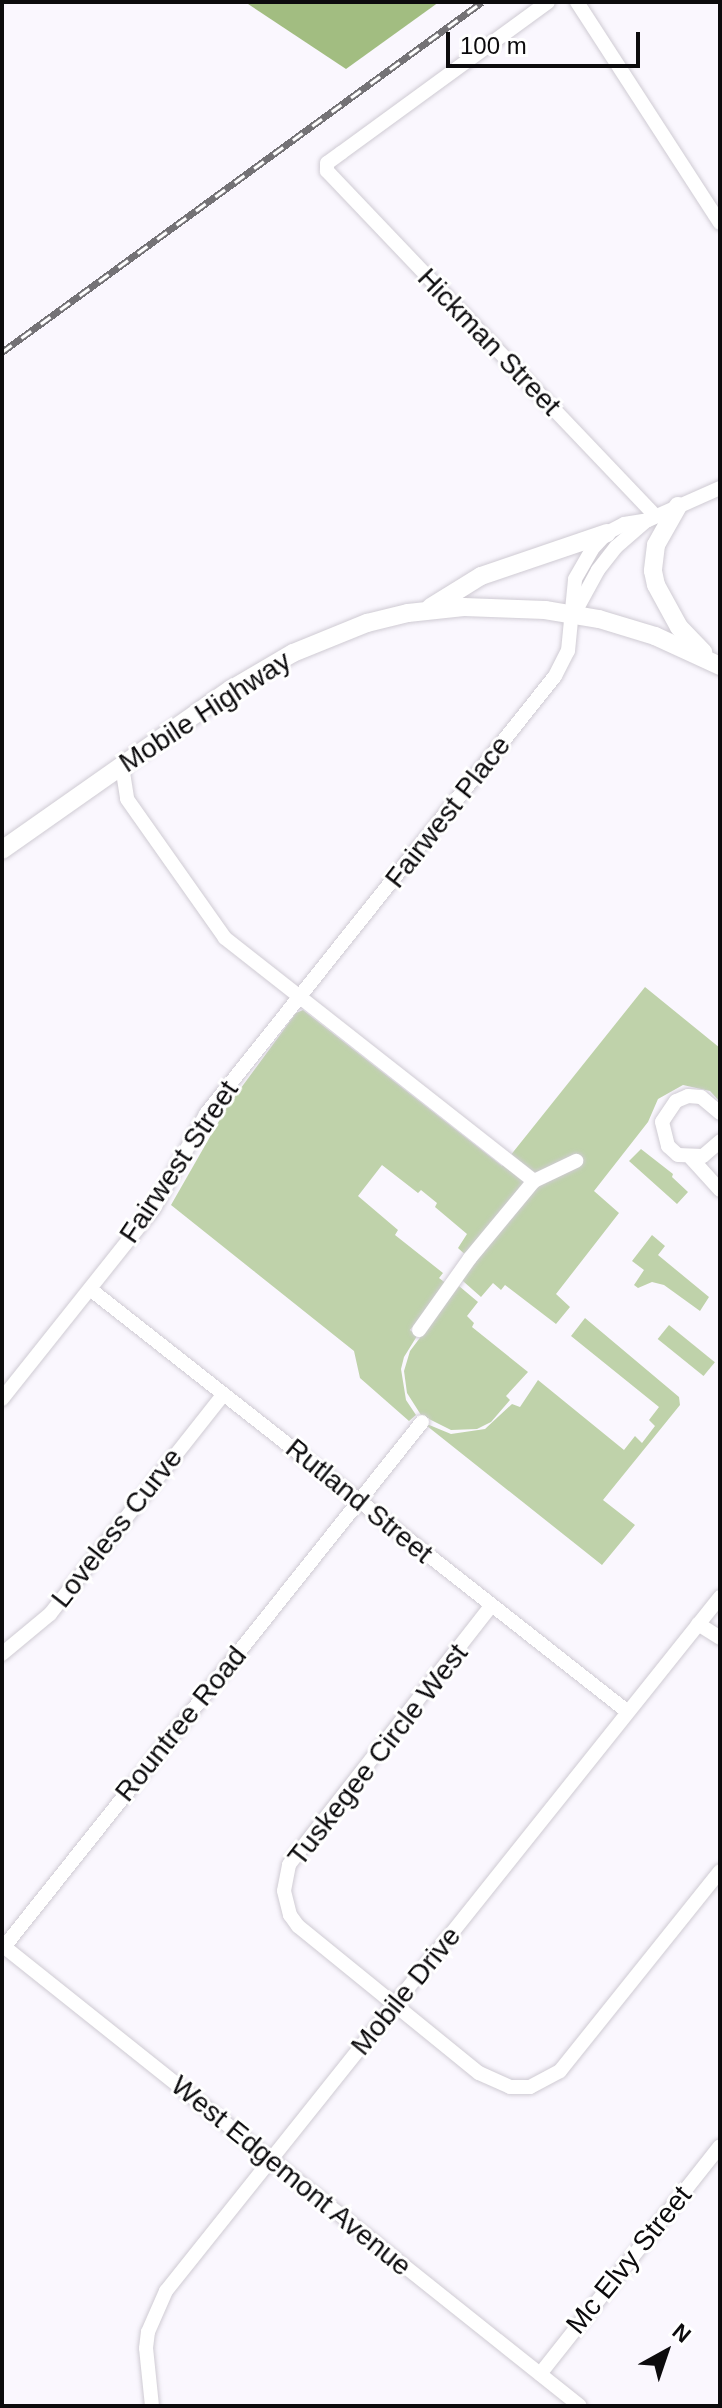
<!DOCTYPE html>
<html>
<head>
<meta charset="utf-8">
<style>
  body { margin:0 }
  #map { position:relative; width:722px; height:2408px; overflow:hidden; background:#faf7fe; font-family:Helvetica,sans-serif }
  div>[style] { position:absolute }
  .green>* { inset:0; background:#bfd2aa; transform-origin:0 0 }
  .forest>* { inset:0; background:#a2bd81 }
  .roads { filter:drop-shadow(0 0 2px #cfcbd3) drop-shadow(0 0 2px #cfcbd3) }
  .minor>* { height:14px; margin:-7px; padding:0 7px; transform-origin:7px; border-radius:7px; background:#fff }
  .major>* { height:18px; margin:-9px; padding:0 9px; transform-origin:9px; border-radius:9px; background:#fff }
  .rail>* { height:7px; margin-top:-3.5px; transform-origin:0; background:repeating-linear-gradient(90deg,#fff 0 12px,#747276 0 24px); box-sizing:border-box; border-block:2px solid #747276 }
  span { translate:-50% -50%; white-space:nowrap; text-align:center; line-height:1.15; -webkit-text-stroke:6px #fff; paint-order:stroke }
  .street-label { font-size:28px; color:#0c0b0d }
  .frame { position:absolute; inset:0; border:4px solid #0c0b0d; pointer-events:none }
  .north { position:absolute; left:626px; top:2312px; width:80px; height:80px; -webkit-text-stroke:6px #fff; paint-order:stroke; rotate:40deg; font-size:22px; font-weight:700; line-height:32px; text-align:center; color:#0c0b0d }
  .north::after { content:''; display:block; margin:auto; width:28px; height:36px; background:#0c0b0d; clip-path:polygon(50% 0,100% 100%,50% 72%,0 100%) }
  .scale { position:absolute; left:446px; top:32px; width:194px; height:36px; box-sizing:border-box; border:4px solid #0c0b0d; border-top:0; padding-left:10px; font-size:24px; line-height:28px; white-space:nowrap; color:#0c0b0d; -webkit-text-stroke:6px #fff; paint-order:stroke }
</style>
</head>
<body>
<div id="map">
  <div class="green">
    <i style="clip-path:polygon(645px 987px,720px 1048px,720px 1102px,710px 1091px,683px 1085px,658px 1099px,648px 1122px,594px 1191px,619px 1213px,556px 1294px,570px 1307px,556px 1324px,505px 1285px,501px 1290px,493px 1283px,481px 1297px,455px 1274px,470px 1259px,458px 1248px,467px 1234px,435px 1207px,437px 1203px,421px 1190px,418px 1193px,382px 1165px,358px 1196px,398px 1230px,395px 1235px,443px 1273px,439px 1278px,447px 1284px,410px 1330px,417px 1336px,404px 1357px,401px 1369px,406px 1400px,416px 1415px,409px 1421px,360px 1378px,354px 1351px,171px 1205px,227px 1107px,296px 1013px,303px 1010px,502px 1166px)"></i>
    <i style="clip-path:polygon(641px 1149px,673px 1174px,672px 1177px,688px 1192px,677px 1204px,629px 1161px)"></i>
    <i style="clip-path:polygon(652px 1235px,665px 1246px,658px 1255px,709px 1297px,700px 1311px,664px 1285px,652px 1282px,638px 1288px,634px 1285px,644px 1270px,632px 1261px)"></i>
    <i style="clip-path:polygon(459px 1286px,478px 1302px,467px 1316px,474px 1323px,472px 1327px,528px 1372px,506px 1396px,510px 1400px,491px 1422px,477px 1429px,451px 1430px,421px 1415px,407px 1393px,404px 1371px,410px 1351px)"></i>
    <i style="clip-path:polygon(585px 1318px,679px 1397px,680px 1405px,603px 1500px,635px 1525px,602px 1565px,422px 1422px,451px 1434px,485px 1429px,512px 1404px,520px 1407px,538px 1380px,624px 1450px,635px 1436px,642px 1443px,655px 1426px,649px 1420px,659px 1407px,571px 1336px)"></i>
    <i style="left:669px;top:1325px;width:59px;height:18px;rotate:39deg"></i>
  </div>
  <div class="forest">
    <i style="clip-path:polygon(245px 2px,439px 2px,346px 69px)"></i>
  </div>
  <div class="roads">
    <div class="minor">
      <i style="left:548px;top:2px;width:256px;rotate:143.9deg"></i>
      <i style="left:341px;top:153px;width:17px;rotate:144deg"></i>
      <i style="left:327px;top:163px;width:8px;rotate:90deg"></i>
      <i style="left:327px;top:171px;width:476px;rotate:46.4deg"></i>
      <i style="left:577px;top:2px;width:263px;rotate:57.1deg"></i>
      <i style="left:574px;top:614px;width:50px;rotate:-61.4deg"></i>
      <i style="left:598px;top:570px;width:29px;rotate:-52deg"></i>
      <i style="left:616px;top:547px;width:40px;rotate:-41deg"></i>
      <i style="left:122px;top:766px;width:33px;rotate:81deg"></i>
      <i style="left:127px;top:799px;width:170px;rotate:54.8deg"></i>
      <i style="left:225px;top:938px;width:393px;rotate:38.2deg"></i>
      <i style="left:720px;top:1113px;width:25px;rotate:-140deg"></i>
      <i style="left:701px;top:1097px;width:13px;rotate:-176deg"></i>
      <i style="left:688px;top:1096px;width:13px;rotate:157deg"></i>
      <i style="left:676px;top:1101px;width:25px;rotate:124deg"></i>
      <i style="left:662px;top:1122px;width:25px;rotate:76deg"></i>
      <i style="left:668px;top:1146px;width:13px;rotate:42deg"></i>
      <i style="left:678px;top:1155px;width:25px;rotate:2deg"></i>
      <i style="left:703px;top:1156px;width:23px;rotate:-41deg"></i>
      <i style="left:691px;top:1158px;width:43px;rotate:47.8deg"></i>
      <i style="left:90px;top:1289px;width:684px;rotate:38.18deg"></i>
      <i style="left:419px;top:1330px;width:88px;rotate:-54.7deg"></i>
      <i style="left:470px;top:1258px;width:100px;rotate:-50.3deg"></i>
      <i style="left:534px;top:1181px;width:47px;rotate:-25.5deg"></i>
      <i style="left:2px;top:1399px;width:244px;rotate:-51.5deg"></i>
      <i style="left:154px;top:1208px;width:107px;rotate:-61deg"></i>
      <i style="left:206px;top:1114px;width:560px;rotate:-51.45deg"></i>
      <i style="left:555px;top:676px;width:28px;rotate:-63deg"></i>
      <i style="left:568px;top:651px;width:72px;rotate:-84.4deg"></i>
      <i style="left:575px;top:579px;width:34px;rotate:-60deg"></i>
      <i style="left:592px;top:549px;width:22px;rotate:-47deg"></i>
      <i style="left:607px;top:533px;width:19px;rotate:-28deg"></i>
      <i style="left:624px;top:524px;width:24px;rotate:-9deg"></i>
      <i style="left:648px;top:520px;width:79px;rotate:-24deg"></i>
      <i style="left:491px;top:1606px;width:328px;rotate:128deg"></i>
      <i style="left:289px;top:1865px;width:26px;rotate:101deg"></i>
      <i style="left:284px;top:1891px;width:25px;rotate:76deg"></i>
      <i style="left:290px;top:1915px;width:14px;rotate:54deg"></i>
      <i style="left:298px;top:1926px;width:233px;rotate:39.1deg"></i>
      <i style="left:479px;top:2073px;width:34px;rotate:24deg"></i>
      <i style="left:510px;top:2087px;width:20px"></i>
      <i style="left:530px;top:2087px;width:34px;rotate:-28deg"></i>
      <i style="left:560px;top:2071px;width:256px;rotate:-51.3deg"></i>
      <i style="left:698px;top:1624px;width:26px;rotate:32deg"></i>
      <i style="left:2px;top:1654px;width:62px;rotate:-39.8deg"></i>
      <i style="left:50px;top:1614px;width:280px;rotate:-51.7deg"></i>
      <i style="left:2px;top:1945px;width:739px;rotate:38.58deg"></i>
      <i style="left:4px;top:1947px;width:671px;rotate:-51.47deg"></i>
      <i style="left:540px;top:2374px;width:290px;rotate:-51.7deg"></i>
      <i style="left:152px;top:2406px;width:58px;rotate:-95.9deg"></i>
      <i style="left:146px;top:2348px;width:16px;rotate:-83deg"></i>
      <i style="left:148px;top:2332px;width:45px;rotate:-66.3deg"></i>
      <i style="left:166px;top:2291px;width:888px;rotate:-51.4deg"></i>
    </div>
    <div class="major">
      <i style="left:678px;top:506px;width:45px;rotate:119.4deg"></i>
      <i style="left:656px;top:545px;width:26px;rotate:97deg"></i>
      <i style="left:653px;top:571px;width:14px;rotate:78deg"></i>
      <i style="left:656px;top:585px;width:48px;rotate:61.3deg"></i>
      <i style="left:679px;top:627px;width:35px;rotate:46deg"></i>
      <i style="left:431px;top:607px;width:59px;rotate:-31.8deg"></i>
      <i style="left:481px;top:576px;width:133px;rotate:-18.8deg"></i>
      <i style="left:2px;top:850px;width:279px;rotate:-35.1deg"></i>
      <i style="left:230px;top:690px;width:73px;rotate:-30.4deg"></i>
      <i style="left:293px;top:653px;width:80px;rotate:-22.1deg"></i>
      <i style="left:367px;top:623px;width:42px;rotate:-13.7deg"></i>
      <i style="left:408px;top:613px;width:56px;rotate:-6.1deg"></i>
      <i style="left:464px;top:607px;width:81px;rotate:2.1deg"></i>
      <i style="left:545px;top:610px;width:55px;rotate:9.5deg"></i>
      <i style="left:599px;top:619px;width:59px;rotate:16.9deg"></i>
      <i style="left:655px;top:636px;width:72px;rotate:24.8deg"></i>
    </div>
  </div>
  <div class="rail">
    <i style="left:2px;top:352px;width:594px;rotate:-36.1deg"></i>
  </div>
  <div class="street-label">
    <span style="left:489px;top:342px;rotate:46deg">Hickman Street</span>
    <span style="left:205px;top:712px;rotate:-33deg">Mobile Highway</span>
    <span style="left:448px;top:812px;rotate:-52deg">Fairwest Place</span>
    <span style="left:179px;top:1162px;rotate:-56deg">Fairwest Street</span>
    <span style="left:359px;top:1501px;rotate:39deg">Rutland Street</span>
    <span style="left:117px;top:1528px;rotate:-52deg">Loveless Curve</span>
    <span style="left:181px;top:1724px;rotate:-51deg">Rountree Road</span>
    <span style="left:378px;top:1755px;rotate:-52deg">Tuskegee Circle West</span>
    <span style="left:406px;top:1991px;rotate:-51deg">Mobile Drive</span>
    <span style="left:291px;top:2176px;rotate:39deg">West Edgemont Avenue</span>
    <span style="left:629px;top:2260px;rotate:-51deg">Mc Elvy Street</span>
  </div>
  <div class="frame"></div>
  <div class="north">N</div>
  <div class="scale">100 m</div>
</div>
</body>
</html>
